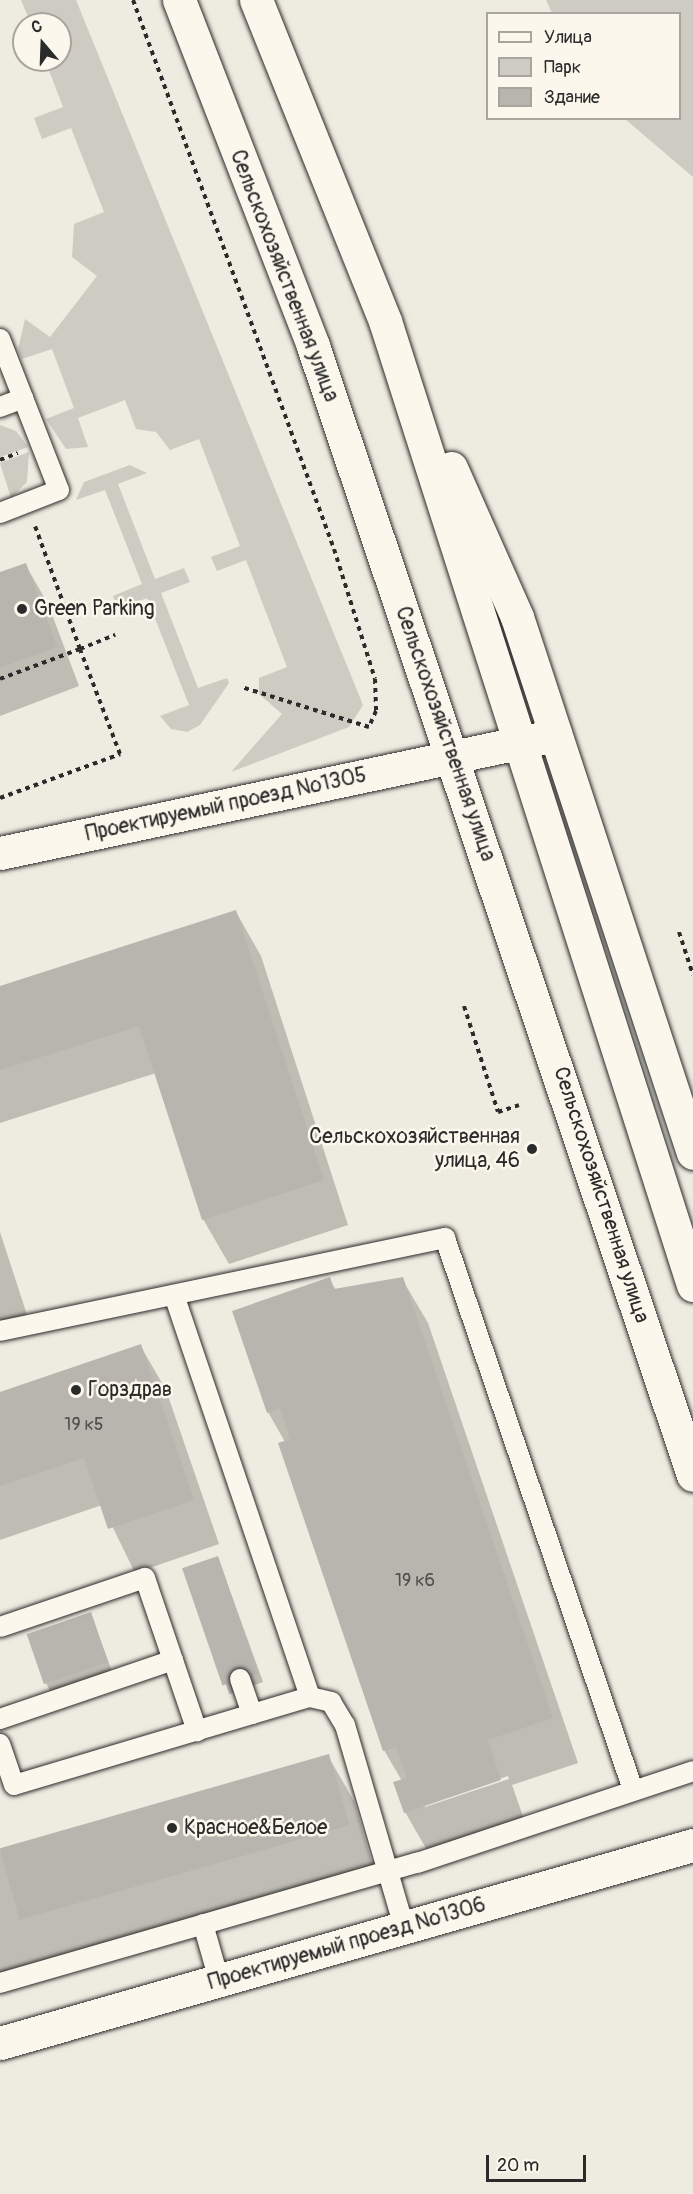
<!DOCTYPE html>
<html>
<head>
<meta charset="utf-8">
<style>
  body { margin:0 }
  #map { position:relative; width:693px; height:2194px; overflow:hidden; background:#eeebe0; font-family:Pangolin,sans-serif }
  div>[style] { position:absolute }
  .green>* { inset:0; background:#cecbc2 }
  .shadow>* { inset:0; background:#0003; transform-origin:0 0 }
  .building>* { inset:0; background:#b8b5ae; transform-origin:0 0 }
  .path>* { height:4px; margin-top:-2px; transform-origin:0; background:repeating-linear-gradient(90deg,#2b2b2b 0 4.5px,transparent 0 9px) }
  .roads { filter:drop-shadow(0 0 2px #2b2b2b) drop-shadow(0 0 2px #2b2b2b) }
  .lane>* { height:20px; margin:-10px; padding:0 10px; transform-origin:10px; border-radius:10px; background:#fbf7ec }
  .street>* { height:33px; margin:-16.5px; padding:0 16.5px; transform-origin:16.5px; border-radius:16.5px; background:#fbf7ec }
  .secondary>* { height:33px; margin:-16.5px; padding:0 16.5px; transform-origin:16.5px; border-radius:16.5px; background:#fbf7ec }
  .dots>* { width:16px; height:16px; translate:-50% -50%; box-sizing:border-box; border:3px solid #fbf7ec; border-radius:50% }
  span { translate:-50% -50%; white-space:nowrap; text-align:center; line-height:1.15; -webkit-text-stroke:5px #fbf7ec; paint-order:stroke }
  .number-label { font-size:18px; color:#4e4e4c }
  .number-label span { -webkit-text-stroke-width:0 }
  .street-label { font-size:21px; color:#2b2b2b }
  .poi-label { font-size:21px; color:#2b2b2b }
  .left { translate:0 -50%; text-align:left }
  .right { translate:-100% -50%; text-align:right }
  .legend { position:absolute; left:486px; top:12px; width:195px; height:108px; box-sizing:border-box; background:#fbf7ec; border:2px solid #a8a59f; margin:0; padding:8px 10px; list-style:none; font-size:18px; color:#2b2b2b }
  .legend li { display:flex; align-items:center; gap:12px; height:30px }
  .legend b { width:30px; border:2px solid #a8a59f }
  .north { position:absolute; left:12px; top:12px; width:60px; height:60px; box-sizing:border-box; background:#fbf7ec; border:2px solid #a8a59f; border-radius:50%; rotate:341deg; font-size:16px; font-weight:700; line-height:24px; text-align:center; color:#2b2b2b }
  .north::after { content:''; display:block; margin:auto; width:21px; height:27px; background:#2b2b2b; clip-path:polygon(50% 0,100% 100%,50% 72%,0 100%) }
  .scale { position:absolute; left:486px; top:2155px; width:100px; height:27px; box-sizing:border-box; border:3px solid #2b2b2b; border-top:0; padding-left:8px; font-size:18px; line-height:21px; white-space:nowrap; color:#2b2b2b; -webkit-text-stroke:4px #fbf7ec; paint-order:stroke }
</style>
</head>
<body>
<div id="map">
  <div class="green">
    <i style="clip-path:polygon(21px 0,76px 0,363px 705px,349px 727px,231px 772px,282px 714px,259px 694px,259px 678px,287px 667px,246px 560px,217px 571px,211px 557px,240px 546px,199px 439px,170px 450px,156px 432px,136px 429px,125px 400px,78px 418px,88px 447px,66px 449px,46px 419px,74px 408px,52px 349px,22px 359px,18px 349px,25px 319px,50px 337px,97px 276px,72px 257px,74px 224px,104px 212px,71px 128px,42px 139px,34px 118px,63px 107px,45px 60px,60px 60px,60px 24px,31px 24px)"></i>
    <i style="clip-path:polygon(546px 0,693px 0,693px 177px,625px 119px,680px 118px,680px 14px,552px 13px)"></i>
    <i style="clip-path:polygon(0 425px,16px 431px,28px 447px,0 457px)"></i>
    <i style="clip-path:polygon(29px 452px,27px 482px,11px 498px,0 463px)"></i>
    <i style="clip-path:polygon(130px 465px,147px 473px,118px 484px,155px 579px,184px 568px,190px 582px,161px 593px,198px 688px,227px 678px,229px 683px,200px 725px,187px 732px,171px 729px,160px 716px,189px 705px,147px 598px,118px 609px,113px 596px,142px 584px,105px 490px,76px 500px,84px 482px)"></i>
  </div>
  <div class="shadow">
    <i style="clip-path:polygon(25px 564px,48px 604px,79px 686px,0 716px,0 574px)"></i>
    <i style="clip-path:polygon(236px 912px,261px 956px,348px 1225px,229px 1264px,203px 1219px,156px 1073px,0 1123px,0 988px)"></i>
    <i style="clip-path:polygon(0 1232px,29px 1321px,0 1330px)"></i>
    <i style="clip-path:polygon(evenodd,329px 1279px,336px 1290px,402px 1279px,428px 1323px,578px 1763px,512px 1785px,526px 1825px,431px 1857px,405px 1812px,402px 1781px,384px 1750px,285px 1442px,268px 1412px,329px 1279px,508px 1776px,509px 1779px,425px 1807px,425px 1804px,508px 1776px)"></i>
    <i style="clip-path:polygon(140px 1345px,166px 1390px,219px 1544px,135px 1573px,102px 1505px,0 1540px,0 1393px)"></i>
    <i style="left:218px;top:1558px;width:132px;height:36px;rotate:70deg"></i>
    <i style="clip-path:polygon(90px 1614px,112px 1671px,51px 1693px,46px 1683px)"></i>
    <i style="clip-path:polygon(328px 1756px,354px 1801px,374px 1870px,0 1981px,0 1853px)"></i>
  </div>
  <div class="building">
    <i style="clip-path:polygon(26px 563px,57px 647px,0 668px,0 572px)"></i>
    <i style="clip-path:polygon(236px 910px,324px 1180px,202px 1220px,139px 1026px,0 1070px,0 986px)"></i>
    <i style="clip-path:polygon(330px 1277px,334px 1289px,403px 1277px,553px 1718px,488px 1740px,501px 1780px,404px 1813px,393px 1782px,407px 1778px,396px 1747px,383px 1751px,278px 1443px,290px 1439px,280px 1408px,267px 1413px,232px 1311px)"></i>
    <i style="clip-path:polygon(141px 1344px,194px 1500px,108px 1529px,84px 1458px,0 1486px,0 1392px)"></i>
    <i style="left:218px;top:1556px;width:124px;height:38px;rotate:71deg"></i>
    <i style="left:91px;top:1612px;width:53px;height:68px;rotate:71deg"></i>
    <i style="left:329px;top:1754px;width:74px;height:343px;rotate:74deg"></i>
  </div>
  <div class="path">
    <i style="left:133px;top:0;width:585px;rotate:69.89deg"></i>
    <i style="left:334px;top:549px;width:136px;rotate:72.5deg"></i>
    <i style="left:375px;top:679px;width:32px;rotate:88deg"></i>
    <i style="left:376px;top:711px;width:17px;rotate:114deg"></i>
    <i style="left:369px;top:727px;width:134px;rotate:-162.6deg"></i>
    <i style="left:0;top:460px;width:19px;rotate:-21deg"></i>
    <i style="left:0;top:679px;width:85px;rotate:-20.6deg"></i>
    <i style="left:80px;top:649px;width:131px;rotate:-110.1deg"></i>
    <i style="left:0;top:798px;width:128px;rotate:-20.1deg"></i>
    <i style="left:120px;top:754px;width:112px;rotate:-110.9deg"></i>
    <i style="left:80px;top:649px;width:38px;rotate:-22deg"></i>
    <i style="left:679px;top:932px;width:45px;rotate:72deg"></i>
    <i style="left:464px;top:1006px;width:111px;rotate:72.2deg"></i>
    <i style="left:498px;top:1112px;width:22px;rotate:-18deg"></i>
  </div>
  <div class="roads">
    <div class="lane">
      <i style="left:0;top:339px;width:162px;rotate:68.7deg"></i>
      <i style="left:59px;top:490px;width:63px;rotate:158.7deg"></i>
      <i style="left:0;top:407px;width:25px;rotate:-21deg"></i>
      <i style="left:174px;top:1295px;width:424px;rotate:71.3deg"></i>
      <i style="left:0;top:1331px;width:455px;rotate:-11.8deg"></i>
      <i style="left:445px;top:1238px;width:583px;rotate:71.19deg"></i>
      <i style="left:0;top:1627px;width:153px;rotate:-18.7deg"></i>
      <i style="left:145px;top:1578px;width:162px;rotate:71.2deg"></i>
      <i style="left:240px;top:1679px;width:37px;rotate:71deg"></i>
      <i style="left:0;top:1719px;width:183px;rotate:-18.8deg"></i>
      <i style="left:0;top:1744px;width:43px;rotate:71.1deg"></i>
      <i style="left:14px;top:1785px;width:309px;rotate:-16.6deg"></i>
      <i style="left:310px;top:1697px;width:22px;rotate:13deg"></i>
      <i style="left:331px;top:1702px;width:27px;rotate:59deg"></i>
      <i style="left:345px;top:1725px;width:210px;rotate:73.7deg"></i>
      <i style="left:203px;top:1924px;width:58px;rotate:74.1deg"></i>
      <i style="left:0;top:1983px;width:434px;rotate:-16.1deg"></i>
      <i style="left:417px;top:1863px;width:291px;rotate:-18.4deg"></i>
    </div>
    <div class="street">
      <i style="left:0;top:853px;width:568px;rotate:-11.98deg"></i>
      <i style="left:0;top:2043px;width:721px;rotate:-15.95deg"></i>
    </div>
    <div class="secondary">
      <i style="left:179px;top:0;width:371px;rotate:68.8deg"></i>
      <i style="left:313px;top:346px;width:1191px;rotate:71.4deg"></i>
      <i style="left:256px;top:0;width:346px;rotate:68.1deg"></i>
      <i style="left:385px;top:321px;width:1012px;rotate:72.28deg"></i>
      <i style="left:451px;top:468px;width:163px;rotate:66.1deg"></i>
      <i style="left:517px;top:617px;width:564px;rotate:71.82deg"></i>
    </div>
  </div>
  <div class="dots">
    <i style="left:22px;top:609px;background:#2b2b2b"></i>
    <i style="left:532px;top:1149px;background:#2b2b2b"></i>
    <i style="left:76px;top:1390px;background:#2b2b2b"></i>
    <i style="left:172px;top:1828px;background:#2b2b2b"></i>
  </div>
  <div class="number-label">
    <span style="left:84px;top:1425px">19 к5</span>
    <span style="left:415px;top:1581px">19 к6</span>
  </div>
  <div class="street-label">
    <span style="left:284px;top:276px;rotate:69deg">Сельскохозяйственная улица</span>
    <span style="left:445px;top:734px;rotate:71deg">Сельскохозяйственная улица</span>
    <span style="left:226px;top:805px;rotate:-12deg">Проектируемый проезд №1305</span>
    <span style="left:601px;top:1195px;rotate:72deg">Сельскохозяйственная улица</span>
    <span style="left:347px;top:1944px;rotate:-16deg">Проектируемый проезд №1306</span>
  </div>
  <div class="poi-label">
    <span class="left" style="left:34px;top:609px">Green Parking</span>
    <span class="right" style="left:520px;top:1149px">Сельскохозяйственная<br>улица, 46</span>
    <span class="left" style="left:88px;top:1390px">Горздрав</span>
    <span class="left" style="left:184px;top:1828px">Красное&amp;Белое</span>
  </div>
  <ul class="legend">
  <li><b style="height:8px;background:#fbf7ec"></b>Улица</li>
  <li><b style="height:16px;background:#cecbc2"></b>Парк</li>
  <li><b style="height:16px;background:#b8b5ae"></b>Здание</li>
  </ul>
  <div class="north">С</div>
  <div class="scale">20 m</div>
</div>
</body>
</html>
